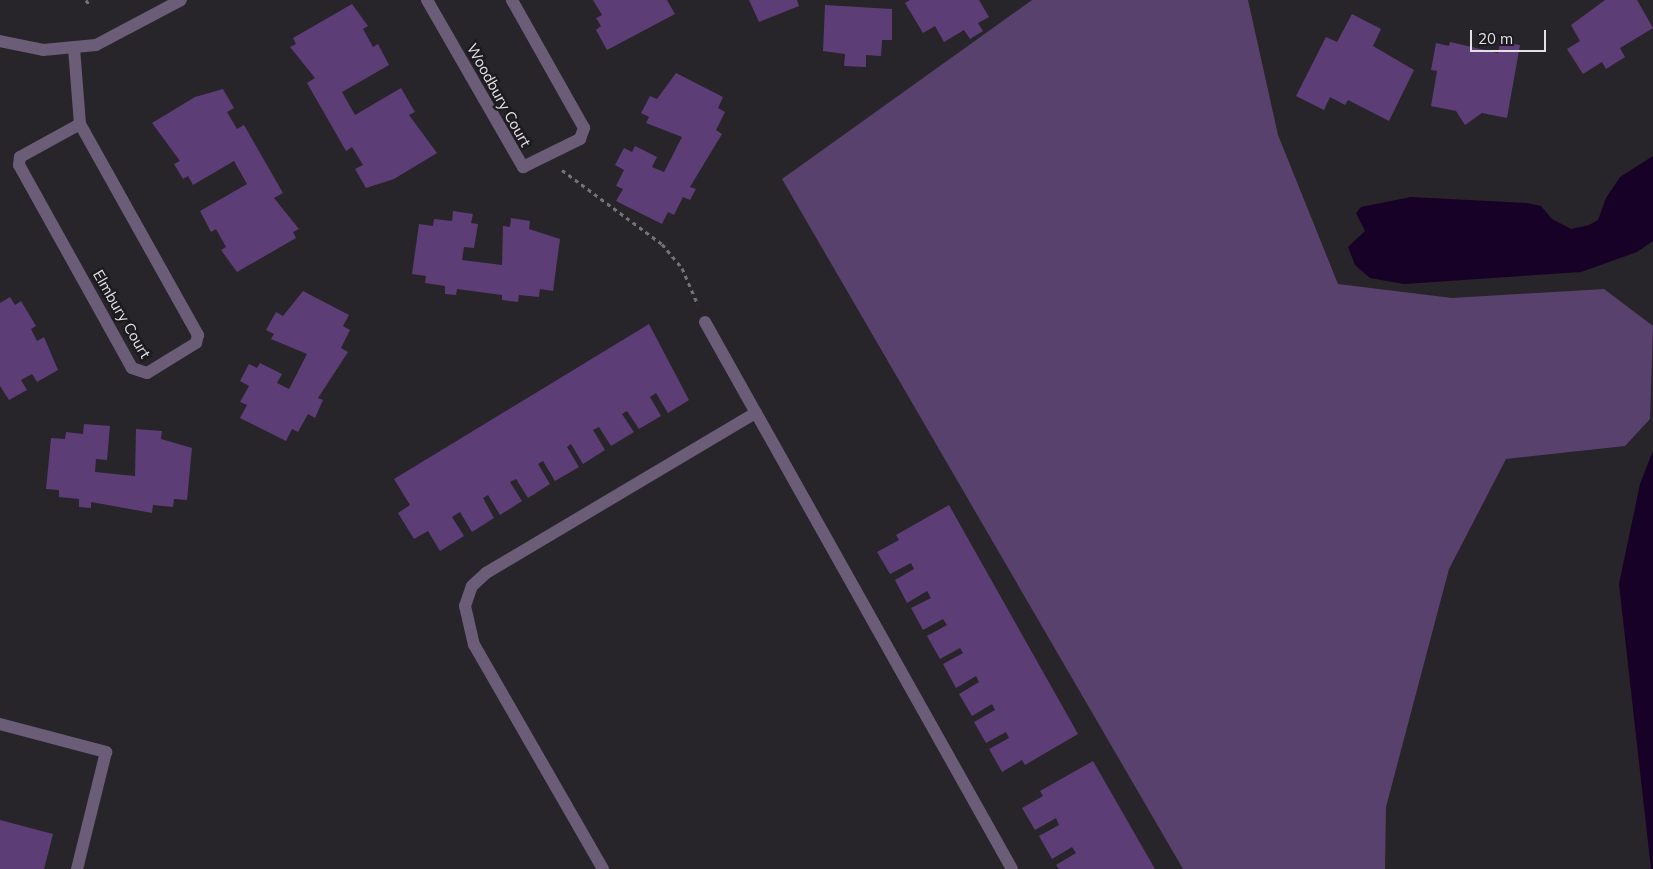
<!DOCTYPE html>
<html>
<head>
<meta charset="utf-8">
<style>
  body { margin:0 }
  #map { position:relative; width:1653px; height:869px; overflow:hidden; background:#27242a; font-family:Mulish,sans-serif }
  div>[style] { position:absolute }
  .green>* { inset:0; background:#58416c }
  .water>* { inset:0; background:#170126 }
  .building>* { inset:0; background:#5d3d76 }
  .path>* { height:3px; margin-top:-1.5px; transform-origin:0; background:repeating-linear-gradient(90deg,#757378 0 4px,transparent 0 8px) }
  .lane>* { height:12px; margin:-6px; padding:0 6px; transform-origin:6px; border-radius:6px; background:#6b5d78 }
  .street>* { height:12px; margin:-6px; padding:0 6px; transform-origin:6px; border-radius:6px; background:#6b5d78 }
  span { translate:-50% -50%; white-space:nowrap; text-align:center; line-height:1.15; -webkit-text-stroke:5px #1d1a20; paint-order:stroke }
  .street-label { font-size:15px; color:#e3e1e5 }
  .scale { position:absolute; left:1470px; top:30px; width:76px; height:22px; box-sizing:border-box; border:2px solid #e3e1e5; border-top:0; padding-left:6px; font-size:15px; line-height:18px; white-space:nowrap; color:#e3e1e5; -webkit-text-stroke:4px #1d1a20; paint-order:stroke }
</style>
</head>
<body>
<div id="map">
  <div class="green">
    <i style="clip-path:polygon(1032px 0,1248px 0,1278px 135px,1338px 284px,1452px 298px,1604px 289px,1653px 326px,1650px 419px,1625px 446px,1506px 459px,1449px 569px,1386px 807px,1385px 869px,1183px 869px,782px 179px)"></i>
  </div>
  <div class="water">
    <i style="clip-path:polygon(1653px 156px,1653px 241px,1637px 252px,1581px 272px,1404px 284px,1370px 278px,1355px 265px,1348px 247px,1365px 231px,1356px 213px,1361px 207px,1411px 197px,1527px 203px,1541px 206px,1552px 219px,1571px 229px,1589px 225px,1598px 220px,1606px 198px,1620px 177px)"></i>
    <i style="clip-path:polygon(1653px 451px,1653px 869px,1651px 869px,1619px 584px,1640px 484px)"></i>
  </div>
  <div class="building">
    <i style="clip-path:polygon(593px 0,667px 0,675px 14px,607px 50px,596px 30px,601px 26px,596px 18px,602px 15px)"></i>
    <i style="clip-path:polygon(749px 0,797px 0,799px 6px,759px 22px)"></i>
    <i style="clip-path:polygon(910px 0,979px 0,989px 17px,978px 23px,983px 31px,970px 39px,964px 30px,944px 42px,935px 26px,923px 33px,905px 3px)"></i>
    <i style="clip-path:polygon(1605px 0,1637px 0,1653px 28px,1620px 48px,1625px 57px,1606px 69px,1602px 62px,1583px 74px,1567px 49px,1580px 41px,1571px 25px)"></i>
    <i style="clip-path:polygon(352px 4px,368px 26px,363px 29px,373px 47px,378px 44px,389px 65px,342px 92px,355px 115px,401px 88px,415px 112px,409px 115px,437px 153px,394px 179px,366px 188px,355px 169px,363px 165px,352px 147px,346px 151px,307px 83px,315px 78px,290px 47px,296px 44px,293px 38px)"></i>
    <i style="clip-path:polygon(825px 5px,892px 9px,892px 40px,882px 40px,881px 56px,866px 55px,866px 67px,844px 66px,845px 54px,823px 51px)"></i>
    <i style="clip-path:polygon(1352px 14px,1381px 29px,1373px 46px,1414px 70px,1389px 121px,1348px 100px,1345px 105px,1330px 97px,1324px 110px,1296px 96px,1326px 37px,1337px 42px)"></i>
    <i style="clip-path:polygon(1450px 42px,1498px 53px,1500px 42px,1520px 45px,1507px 118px,1482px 113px,1465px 125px,1456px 111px,1431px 106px,1437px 71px,1431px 70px,1436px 43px,1449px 46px)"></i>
    <i style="clip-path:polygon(676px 73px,723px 97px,718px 108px,725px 112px,716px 130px,722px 134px,690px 187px,696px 189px,690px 200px,683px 197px,674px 215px,668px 212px,662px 224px,616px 201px,623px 189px,616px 186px,624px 170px,615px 165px,624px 148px,632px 152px,635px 146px,657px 157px,652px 167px,664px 172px,682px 137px,646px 123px,649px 117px,641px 113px,650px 96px,657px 99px)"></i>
    <i style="clip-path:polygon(223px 89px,234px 108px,227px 112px,237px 129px,244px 125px,283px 193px,274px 198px,299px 229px,293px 232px,296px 238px,237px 272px,221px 250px,226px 247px,216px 229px,211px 232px,200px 211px,247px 184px,234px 161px,193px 185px,188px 176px,183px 179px,174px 164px,180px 161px,152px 123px,195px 97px)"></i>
    <i style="clip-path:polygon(453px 211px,473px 214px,471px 223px,478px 224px,474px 248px,464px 247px,462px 260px,502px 265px,503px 226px,510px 227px,511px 218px,530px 221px,529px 229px,560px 239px,553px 291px,540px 289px,539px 297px,519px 295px,518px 302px,502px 300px,502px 295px,457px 289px,456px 295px,445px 294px,445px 286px,425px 283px,426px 276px,412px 274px,419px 224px,433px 226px,434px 219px,452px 221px)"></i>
    <i style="clip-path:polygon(303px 291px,349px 315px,343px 326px,350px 330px,341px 348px,348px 352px,318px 398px,323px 400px,315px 418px,308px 414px,298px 432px,292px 429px,286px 441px,240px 418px,247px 405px,240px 402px,249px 386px,240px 381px,249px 364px,257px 368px,260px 363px,282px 374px,277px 383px,289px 389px,307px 354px,271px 339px,274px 334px,266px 330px,276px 312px,283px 316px)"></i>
    <i style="clip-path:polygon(10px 297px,15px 305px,21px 301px,36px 326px,31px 329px,37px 341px,44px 337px,58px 370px,37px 382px,32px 374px,21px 380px,27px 390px,9px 400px,0 386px,0 303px)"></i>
    <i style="clip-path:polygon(649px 324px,689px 400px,668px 413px,656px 393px,650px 397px,661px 416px,639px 429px,627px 411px,622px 414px,634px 432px,611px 446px,599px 427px,593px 430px,605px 450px,583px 464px,571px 444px,567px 447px,579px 467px,555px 481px,543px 461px,538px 464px,550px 484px,528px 498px,516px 479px,510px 482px,522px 501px,500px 515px,488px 495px,483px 498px,494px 518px,472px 532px,460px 512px,452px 517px,464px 536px,440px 551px,428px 531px,414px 539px,398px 513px,410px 505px,394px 479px)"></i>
    <i style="clip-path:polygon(84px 424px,110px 426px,107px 460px,96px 459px,95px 472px,135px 476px,136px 429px,162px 431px,161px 439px,192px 448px,187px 500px,174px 499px,173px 507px,153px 505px,152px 513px,91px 502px,91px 508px,79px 507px,79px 499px,59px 497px,59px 490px,46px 489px,51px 438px,65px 439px,66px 432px,83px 434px)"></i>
    <i style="clip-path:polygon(949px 505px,1078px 734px,1025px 765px,1022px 760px,1002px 772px,989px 749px,1009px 738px,1006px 732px,986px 743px,974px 722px,995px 710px,992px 704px,972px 716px,959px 694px,979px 682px,976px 676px,956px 688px,943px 664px,963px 653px,960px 648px,940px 659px,927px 636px,947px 625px,943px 619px,923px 630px,911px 608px,931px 598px,927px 591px,907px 603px,895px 580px,914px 569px,911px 563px,890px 574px,877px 552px,899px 540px,896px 535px)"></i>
    <i style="clip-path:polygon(1093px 761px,1155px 869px,1059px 869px,1056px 865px,1076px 853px,1072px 847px,1052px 859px,1039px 836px,1059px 825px,1056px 818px,1035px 830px,1022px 808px,1043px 796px,1040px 791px)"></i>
    <i style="clip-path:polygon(0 820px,53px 834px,44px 869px,0 869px)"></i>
  </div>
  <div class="path">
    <i style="left:86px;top:0;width:7px;rotate:56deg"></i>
    <i style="left:562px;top:170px;width:124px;rotate:36.5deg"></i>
    <i style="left:662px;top:244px;width:31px;rotate:50deg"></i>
    <i style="left:682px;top:268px;width:40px;rotate:66.6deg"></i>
  </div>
  <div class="lane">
    <i style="left:0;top:724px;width:110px;rotate:14.8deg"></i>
    <i style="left:106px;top:752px;width:121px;rotate:103.9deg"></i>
  </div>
  <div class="street">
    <i style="left:427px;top:0;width:193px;rotate:60.1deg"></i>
    <i style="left:523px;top:167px;width:64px;rotate:-26.2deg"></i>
    <i style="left:580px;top:139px;width:12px;rotate:-70deg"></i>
    <i style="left:584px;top:128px;width:147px;rotate:-119.4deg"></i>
    <i style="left:0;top:41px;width:44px;rotate:11.8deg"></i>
    <i style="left:43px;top:50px;width:53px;rotate:-5.4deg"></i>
    <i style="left:96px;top:45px;width:96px;rotate:-27.9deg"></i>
    <i style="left:74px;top:48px;width:76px;rotate:85.5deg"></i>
    <i style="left:80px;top:124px;width:242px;rotate:60.8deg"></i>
    <i style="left:198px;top:335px;width:8px;rotate:104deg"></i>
    <i style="left:196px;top:343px;width:57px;rotate:148.5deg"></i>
    <i style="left:147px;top:373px;width:16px;rotate:-162deg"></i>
    <i style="left:132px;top:368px;width:232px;rotate:-119.1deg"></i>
    <i style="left:19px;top:165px;width:8px;rotate:-83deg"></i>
    <i style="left:20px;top:157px;width:68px;rotate:-28.8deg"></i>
    <i style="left:705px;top:322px;width:627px;rotate:60.7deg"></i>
    <i style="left:603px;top:869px;width:258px;rotate:-119.9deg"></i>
    <i style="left:474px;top:645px;width:40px;rotate:-103deg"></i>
    <i style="left:465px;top:606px;width:21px;rotate:-71deg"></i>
    <i style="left:472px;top:586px;width:19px;rotate:-43deg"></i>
    <i style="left:486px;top:573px;width:314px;rotate:-30.7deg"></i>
  </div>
  <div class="street-label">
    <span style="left:499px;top:95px;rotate:61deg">Woodbury Court</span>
    <span style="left:122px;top:314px;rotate:60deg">Elmbury Court</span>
  </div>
  <div class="scale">20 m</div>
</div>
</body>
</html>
